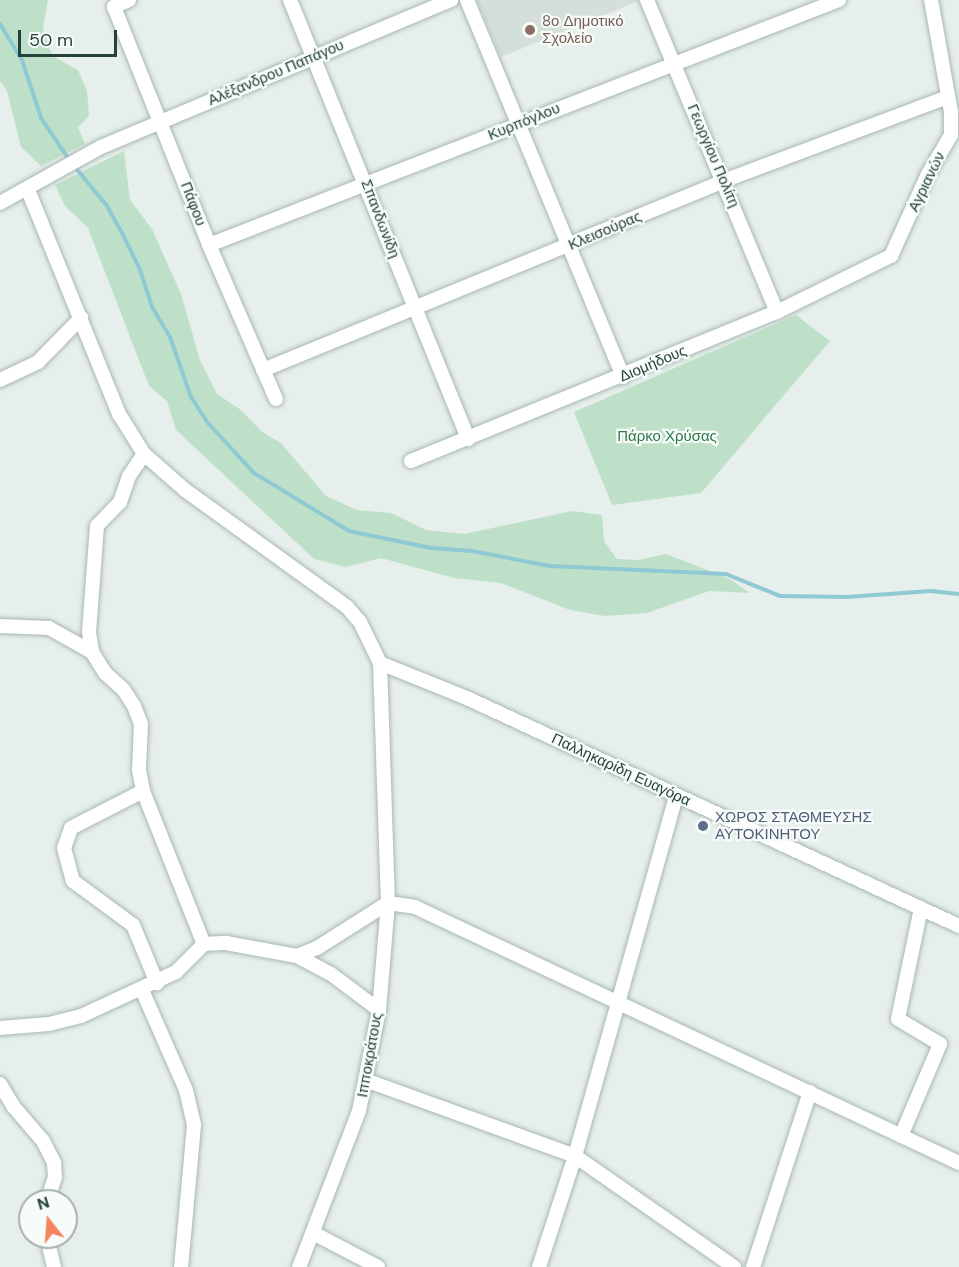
<!DOCTYPE html>
<html>
<head>
<meta charset="utf-8">
<style>
  body { margin:0 }
  #map { position:relative; width:959px; height:1267px; overflow:hidden; background:#e6efeb; font-family:"DM Sans",sans-serif }
  div>[style] { position:absolute }
  .built>* { inset:0; background:#d4dfda }
  .green>* { inset:0; background:#bfe0c8 }
  .stream>* { height:4px; margin:-2px; padding:0 2px; transform-origin:2px; border-radius:2px; background:#8ec9d4 }
  .roads { filter:drop-shadow(0 0 2px #a8b8b2) drop-shadow(0 0 2px #a8b8b2) }
  .minor>* { height:14px; margin:-7px; padding:0 7px; transform-origin:7px; border-radius:7px; background:#fff }
  .dots>* { width:16px; height:16px; translate:-50% -50%; box-sizing:border-box; border:3px solid #f7fbf9; border-radius:50% }
  span { translate:-50% -50%; white-space:nowrap; text-align:center; line-height:1.15; -webkit-text-stroke:4.5px #f7fbf9; paint-order:stroke }
  .education-label { font-size:15px; color:#785e54 }
  .left { translate:0 -50%; text-align:left }
  .street-label { font-size:15px; color:#24423a }
  .park-label { font-size:15px; color:#2d7a4b }
  .service-label { font-size:15px; color:#4e5e75 }
  .north { position:absolute; left:18px; top:1189px; width:60px; height:60px; box-sizing:border-box; background:#f7fbf9; border:2px solid #a3b1ad; border-radius:50%; rotate:343deg; font-size:16px; font-weight:700; line-height:24px; text-align:center; color:#24423a }
  .north::after { content:''; display:block; margin:auto; width:21px; height:27px; background:#f4845f; clip-path:polygon(50% 0,100% 100%,50% 72%,0 100%) }
  .scale { position:absolute; left:18px; top:30px; width:99px; height:27px; box-sizing:border-box; border:3px solid #24423a; border-top:0; padding-left:8px; font-size:18px; line-height:21px; white-space:nowrap; color:#24423a; -webkit-text-stroke:4px #f7fbf9; paint-order:stroke }
</style>
</head>
<body>
<div id="map">
  <div class="built">
    <i style="clip-path:polygon(477px 0,641px 0,501px 57px)"></i>
  </div>
  <div class="green">
    <i style="clip-path:polygon(0 0,48px 0,43px 29px,52px 56px,78px 70px,87px 91px,89px 116px,78px 127px,85px 144px,41px 166px,21px 147px,7px 91px,0 81px)"></i>
    <i style="clip-path:polygon(124px 151px,130px 200px,152px 229px,181px 294px,200px 360px,217px 394px,241px 410px,262px 432px,281px 443px,326px 496px,357px 510px,391px 513px,426px 530px,464px 534px,572px 511px,602px 515px,604px 541px,617px 559px,638px 560px,666px 554px,728px 578px,750px 593px,709px 591px,647px 613px,605px 616px,570px 610px,501px 583px,454px 578px,381px 558px,346px 567px,314px 559px,176px 430px,167px 401px,149px 386px,88px 228px,65px 206px,55px 185px)"></i>
    <i style="clip-path:polygon(796px 315px,830px 341px,701px 493px,612px 505px,574px 412px)"></i>
  </div>
  <div class="stream">
    <i style="left:0;top:24px;width:42px;rotate:58.6deg"></i>
    <i style="left:22px;top:60px;width:61px;rotate:71.9deg"></i>
    <i style="left:41px;top:118px;width:52px;rotate:56deg"></i>
    <i style="left:75px;top:167px;width:50px;rotate:50.6deg"></i>
    <i style="left:107px;top:206px;width:35px;rotate:61deg"></i>
    <i style="left:124px;top:237px;width:37px;rotate:64deg"></i>
    <i style="left:140px;top:270px;width:39px;rotate:72deg"></i>
    <i style="left:152px;top:307px;width:35px;rotate:59deg"></i>
    <i style="left:170px;top:337px;width:64px;rotate:70.7deg"></i>
    <i style="left:191px;top:397px;width:31px;rotate:57deg"></i>
    <i style="left:208px;top:423px;width:68px;rotate:47.4deg"></i>
    <i style="left:254px;top:473px;width:111px;rotate:31.4deg"></i>
    <i style="left:349px;top:531px;width:84px;rotate:11.7deg"></i>
    <i style="left:431px;top:548px;width:41px;rotate:4.2deg"></i>
    <i style="left:472px;top:551px;width:79px;rotate:10.9deg"></i>
    <i style="left:550px;top:566px;width:176px;rotate:2.6deg"></i>
    <i style="left:726px;top:574px;width:58px;rotate:22.2deg"></i>
    <i style="left:780px;top:596px;width:67px;rotate:0.9deg"></i>
    <i style="left:847px;top:597px;width:84px;rotate:-4.1deg"></i>
    <i style="left:931px;top:591px;width:28px;rotate:6deg"></i>
  </div>
  <div class="roads">
    <div class="minor">
      <i style="left:129px;top:0;width:17px;rotate:155deg"></i>
      <i style="left:114px;top:7px;width:256px;rotate:68.2deg"></i>
      <i style="left:209px;top:245px;width:168px;rotate:66.5deg"></i>
      <i style="left:290px;top:0;width:474px;rotate:67.9deg"></i>
      <i style="left:467px;top:0;width:408px;rotate:67.5deg"></i>
      <i style="left:647px;top:0;width:338px;rotate:67.4deg"></i>
      <i style="left:28px;top:190px;width:242px;rotate:67.9deg"></i>
      <i style="left:119px;top:414px;width:47px;rotate:58deg"></i>
      <i style="left:144px;top:454px;width:55px;rotate:41.3deg"></i>
      <i style="left:185px;top:490px;width:200px;rotate:35.8deg"></i>
      <i style="left:347px;top:607px;width:20px;rotate:49deg"></i>
      <i style="left:360px;top:622px;width:46px;rotate:64deg"></i>
      <i style="left:380px;top:663px;width:240px;rotate:88.1deg"></i>
      <i style="left:388px;top:903px;width:107px;rotate:94.8deg"></i>
      <i style="left:379px;top:1010px;width:103px;rotate:101.2deg"></i>
      <i style="left:359px;top:1111px;width:167px;rotate:111deg"></i>
      <i style="left:0;top:203px;width:115px;rotate:-29deg"></i>
      <i style="left:101px;top:147px;width:380px;rotate:-22.8deg"></i>
      <i style="left:209px;top:245px;width:676px;rotate:-21.25deg"></i>
      <i style="left:263px;top:370px;width:497px;rotate:-22.3deg"></i>
      <i style="left:723px;top:181px;width:240px;rotate:-20.5deg"></i>
      <i style="left:0;top:380px;width:42px;rotate:-25.3deg"></i>
      <i style="left:38px;top:362px;width:62px;rotate:-45.7deg"></i>
      <i style="left:144px;top:454px;width:27px;rotate:124deg"></i>
      <i style="left:129px;top:476px;width:28px;rotate:109deg"></i>
      <i style="left:120px;top:502px;width:33px;rotate:134deg"></i>
      <i style="left:97px;top:526px;width:106px;rotate:94.3deg"></i>
      <i style="left:89px;top:632px;width:20px;rotate:81deg"></i>
      <i style="left:92px;top:652px;width:25px;rotate:58deg"></i>
      <i style="left:105px;top:673px;width:24px;rotate:42deg"></i>
      <i style="left:123px;top:689px;width:20px;rotate:57deg"></i>
      <i style="left:134px;top:706px;width:19px;rotate:69deg"></i>
      <i style="left:141px;top:724px;width:46px;rotate:92.5deg"></i>
      <i style="left:139px;top:770px;width:21px;rotate:79deg"></i>
      <i style="left:143px;top:791px;width:165px;rotate:68.3deg"></i>
      <i style="left:411px;top:461px;width:395px;rotate:-22.2deg"></i>
      <i style="left:777px;top:312px;width:127px;rotate:-26.2deg"></i>
      <i style="left:891px;top:256px;width:90px;rotate:-65.7deg"></i>
      <i style="left:928px;top:174px;width:45px;rotate:-59.5deg"></i>
      <i style="left:951px;top:135px;width:23px;rotate:-90deg"></i>
      <i style="left:951px;top:112px;width:114px;rotate:-100.1deg"></i>
      <i style="left:0;top:626px;width:49px;rotate:2.3deg"></i>
      <i style="left:49px;top:628px;width:49px;rotate:29.2deg"></i>
      <i style="left:380px;top:663px;width:96px;rotate:22deg"></i>
      <i style="left:469px;top:699px;width:540px;rotate:24.86deg"></i>
      <i style="left:143px;top:791px;width:81px;rotate:152.8deg"></i>
      <i style="left:71px;top:828px;width:21px;rotate:109deg"></i>
      <i style="left:64px;top:848px;width:34px;rotate:75deg"></i>
      <i style="left:73px;top:881px;width:74px;rotate:36.3deg"></i>
      <i style="left:133px;top:925px;width:63px;rotate:67.5deg"></i>
      <i style="left:297px;top:956px;width:22px;rotate:-22deg"></i>
      <i style="left:317px;top:948px;width:84px;rotate:-32.4deg"></i>
      <i style="left:388px;top:903px;width:27px;rotate:8deg"></i>
      <i style="left:415px;top:907px;width:601px;rotate:25.2deg"></i>
      <i style="left:142px;top:990px;width:109px;rotate:66.3deg"></i>
      <i style="left:186px;top:1090px;width:36px;rotate:77deg"></i>
      <i style="left:194px;top:1125px;width:143px;rotate:95.2deg"></i>
      <i style="left:0;top:1028px;width:49px;rotate:-4.7deg"></i>
      <i style="left:49px;top:1024px;width:33px;rotate:-14deg"></i>
      <i style="left:81px;top:1016px;width:105px;rotate:-24.9deg"></i>
      <i style="left:176px;top:972px;width:40px;rotate:-45deg"></i>
      <i style="left:204px;top:944px;width:22px;rotate:-3deg"></i>
      <i style="left:226px;top:943px;width:72px;rotate:10.4deg"></i>
      <i style="left:297px;top:956px;width:38px;rotate:28deg"></i>
      <i style="left:331px;top:974px;width:60px;rotate:36.9deg"></i>
      <i style="left:368px;top:1081px;width:220px;rotate:19.9deg"></i>
      <i style="left:575px;top:1156px;width:194px;rotate:34.9deg"></i>
      <i style="left:0;top:1084px;width:26px;rotate:59deg"></i>
      <i style="left:13px;top:1106px;width:46px;rotate:49.4deg"></i>
      <i style="left:43px;top:1141px;width:25px;rotate:63deg"></i>
      <i style="left:54px;top:1163px;width:14px;rotate:86deg"></i>
      <i style="left:55px;top:1177px;width:25px;rotate:108deg"></i>
      <i style="left:901px;top:1136px;width:100px;rotate:-67deg"></i>
      <i style="left:940px;top:1044px;width:49px;rotate:-149.2deg"></i>
      <i style="left:898px;top:1019px;width:113px;rotate:-78.3deg"></i>
      <i style="left:315px;top:1234px;width:71px;rotate:27.6deg"></i>
      <i style="left:47px;top:1237px;width:31px;rotate:77deg"></i>
      <i style="left:539px;top:1267px;width:117px;rotate:-72deg"></i>
      <i style="left:575px;top:1156px;width:374px;rotate:-74.3deg"></i>
      <i style="left:753px;top:1267px;width:184px;rotate:-72deg"></i>
    </div>
  </div>
  <div class="dots">
    <i style="left:530px;top:30px;background:#8d6e63"></i>
    <i style="left:703px;top:826px;background:#5c6f8a"></i>
  </div>
  <div class="education-label">
    <span class="left" style="left:542px;top:30px">8ο Δημοτικό<br>Σχολείο</span>
  </div>
  <div class="street-label">
    <span style="left:276px;top:73px;rotate:-23deg">Αλέξανδρου Παπάγου</span>
    <span style="left:524px;top:122px;rotate:-22deg">Κυρπόγλου</span>
    <span style="left:713px;top:156px;rotate:67deg">Γεωργίου Πολίτη</span>
    <span style="left:927px;top:182px;rotate:-64deg">Αγριανών</span>
    <span style="left:193px;top:204px;rotate:69deg">Πάφου</span>
    <span style="left:380px;top:219px;rotate:69deg">Σπανδωνίδη</span>
    <span style="left:605px;top:231px;rotate:-23deg">Κλεισούρας</span>
    <span style="left:653px;top:364px;rotate:-23deg">Διομήδους</span>
    <span style="left:621px;top:770px;rotate:25deg">Παλληκαρίδη Ευαγόρα</span>
    <span style="left:370px;top:1055px;rotate:-80deg">Ιπποκράτους</span>
  </div>
  <div class="park-label">
    <span style="left:667px;top:437px">Πάρκο Χρύσας</span>
  </div>
  <div class="service-label">
    <span class="left" style="left:715px;top:826px">ΧΩΡΟΣ ΣΤΑΘΜΕΥΣΗΣ<br>ΑΥΤΟΚΙΝΗΤΟΥ</span>
  </div>
  <div class="north">N</div>
  <div class="scale">50 m</div>
</div>
</body>
</html>
